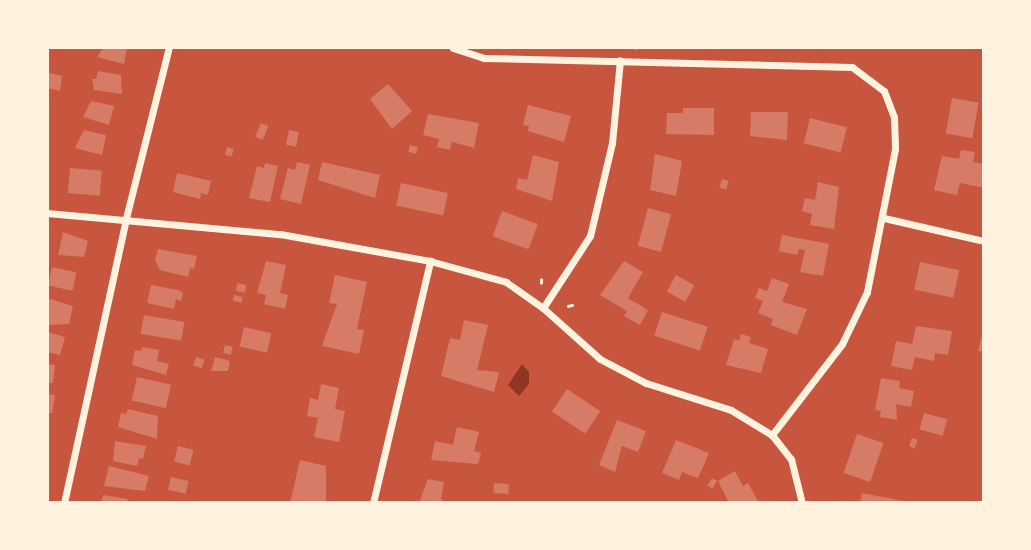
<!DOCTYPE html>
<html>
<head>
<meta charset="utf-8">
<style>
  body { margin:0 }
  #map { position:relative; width:1031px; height:550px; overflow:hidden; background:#c8553d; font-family:Signika,sans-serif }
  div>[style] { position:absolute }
  .water>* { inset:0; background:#8f3625 }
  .building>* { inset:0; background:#d67c66; transform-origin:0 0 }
  .path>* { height:2.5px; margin:-1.25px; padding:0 1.25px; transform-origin:1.25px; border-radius:1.25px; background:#fff3e0 }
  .minor>* { height:7px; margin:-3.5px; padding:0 3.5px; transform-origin:3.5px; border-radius:3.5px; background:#fff3e0 }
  span { translate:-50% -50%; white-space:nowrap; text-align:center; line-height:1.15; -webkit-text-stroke:7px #fff3e0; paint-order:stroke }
  .frame { position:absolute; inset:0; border:49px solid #fff3e0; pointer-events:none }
</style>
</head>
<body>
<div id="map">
  <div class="water">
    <i style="clip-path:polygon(522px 364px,529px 372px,529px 384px,519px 396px,508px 385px)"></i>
  </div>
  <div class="building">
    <i style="clip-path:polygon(127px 47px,124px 64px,97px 57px,104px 47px)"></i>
    <i style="clip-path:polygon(98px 71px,121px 75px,122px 94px,94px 90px,92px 79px,96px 79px)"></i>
    <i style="clip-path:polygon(49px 73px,62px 76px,60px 91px,47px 88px)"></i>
    <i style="clip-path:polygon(388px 84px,412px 111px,392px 129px,370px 99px)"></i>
    <i style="left:952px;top:98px;width:27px;height:36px;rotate:10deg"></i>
    <i style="clip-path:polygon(91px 101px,114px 106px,109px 125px,83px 117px)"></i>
    <i style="clip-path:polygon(528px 105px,571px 116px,564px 142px,528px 131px,529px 126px,523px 125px)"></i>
    <i style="clip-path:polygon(683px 108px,714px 108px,714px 135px,666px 134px,667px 113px,683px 113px)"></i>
    <i style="clip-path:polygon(751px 112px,788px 112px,787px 140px,750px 136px)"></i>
    <i style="clip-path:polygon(428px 114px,479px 123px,474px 148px,452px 142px,450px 150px,437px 147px,439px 139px,423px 135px)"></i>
    <i style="left:810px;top:118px;width:38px;height:26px;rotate:14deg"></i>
    <i style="left:261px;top:123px;width:8px;height:15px;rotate:23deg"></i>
    <i style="clip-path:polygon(84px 130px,106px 135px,102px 155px,75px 148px)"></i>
    <i style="left:289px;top:130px;width:10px;height:15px;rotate:11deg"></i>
    <i style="left:410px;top:145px;width:8px;height:7px;rotate:14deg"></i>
    <i style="left:227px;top:147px;width:7px;height:8px;rotate:16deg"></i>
    <i style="clip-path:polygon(961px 150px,975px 152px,973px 162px,984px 164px,984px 188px,960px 183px,957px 195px,934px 190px,942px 156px,959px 159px)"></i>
    <i style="clip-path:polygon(655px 154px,682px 161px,676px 196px,650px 190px)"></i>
    <i style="clip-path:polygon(533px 155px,559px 162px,552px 201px,516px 189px,518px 178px,527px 180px)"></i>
    <i style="clip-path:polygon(297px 162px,310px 165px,301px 204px,280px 199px,288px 168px,295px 170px)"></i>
    <i style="clip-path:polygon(322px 162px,380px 175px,375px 198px,318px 180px)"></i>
    <i style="clip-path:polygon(265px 163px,278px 166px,270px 202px,249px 198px,257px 166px,264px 168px)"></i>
    <i style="left:70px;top:168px;width:32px;height:25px;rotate:5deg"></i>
    <i style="clip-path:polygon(177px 173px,211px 181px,208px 195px,201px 193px,200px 199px,173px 192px)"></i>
    <i style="left:722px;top:179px;width:7px;height:9px;rotate:16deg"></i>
    <i style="clip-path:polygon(818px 182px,839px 187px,834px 229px,810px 225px,812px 214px,802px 211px,805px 198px,815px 200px)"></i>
    <i style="left:401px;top:183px;width:48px;height:23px;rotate:12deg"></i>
    <i style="left:648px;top:208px;width:24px;height:39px;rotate:15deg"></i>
    <i style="left:502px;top:211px;width:38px;height:27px;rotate:20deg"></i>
    <i style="clip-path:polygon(63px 232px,88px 241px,84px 257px,58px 255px)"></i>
    <i style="clip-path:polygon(782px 235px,829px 244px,823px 276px,800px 272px,805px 250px,799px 249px,797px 255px,779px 251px)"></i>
    <i style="clip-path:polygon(158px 249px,197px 256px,194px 269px,190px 268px,188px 277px,160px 270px,155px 260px)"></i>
    <i style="clip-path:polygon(266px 261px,286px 265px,280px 293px,288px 295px,285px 309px,264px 304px,266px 295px,257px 293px)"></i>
    <i style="clip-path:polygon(624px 261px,643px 272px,628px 298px,648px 310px,640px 325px,624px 316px,627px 311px,600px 295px)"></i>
    <i style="left:920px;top:262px;width:40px;height:28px;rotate:12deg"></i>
    <i style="left:52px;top:267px;width:25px;height:19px;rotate:12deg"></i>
    <i style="clip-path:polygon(335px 275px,367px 282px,357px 329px,364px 330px,359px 354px,322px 346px,337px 304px,329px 303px)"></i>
    <i style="left:676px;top:275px;width:21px;height:19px;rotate:29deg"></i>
    <i style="clip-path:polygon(772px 278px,789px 284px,782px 302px,807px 309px,797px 335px,771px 325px,773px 319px,758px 313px,763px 301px,755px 298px,759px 288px,767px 291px)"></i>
    <i style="clip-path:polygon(237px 283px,246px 285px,245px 293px,236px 291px)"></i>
    <i style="clip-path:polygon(151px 285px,178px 290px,183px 293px,181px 301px,176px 299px,174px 309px,147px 303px)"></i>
    <i style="left:234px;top:295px;width:9px;height:6px;rotate:13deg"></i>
    <i style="clip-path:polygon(47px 298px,73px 306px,69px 324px,47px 325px)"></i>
    <i style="left:662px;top:312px;width:48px;height:25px;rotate:18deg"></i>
    <i style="left:144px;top:315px;width:41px;height:19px;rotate:10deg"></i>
    <i style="clip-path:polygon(464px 320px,488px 325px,477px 370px,499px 372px,494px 392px,441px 376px,450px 338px,460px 340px)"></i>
    <i style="clip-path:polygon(916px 326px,952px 331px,948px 355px,935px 353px,934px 361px,915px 357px,912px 370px,891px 366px,896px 341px,912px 344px)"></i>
    <i style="left:244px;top:327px;width:28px;height:20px;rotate:13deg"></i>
    <i style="clip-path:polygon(983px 331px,984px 331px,984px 352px,978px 351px)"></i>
    <i style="clip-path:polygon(47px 332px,65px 337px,60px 355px,47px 352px)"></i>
    <i style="clip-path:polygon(741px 334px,751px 337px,749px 343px,768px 349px,761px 373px,726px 365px,734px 339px,739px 341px)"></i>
    <i style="left:225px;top:345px;width:8px;height:8px;rotate:14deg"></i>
    <i style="clip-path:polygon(142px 347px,159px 350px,157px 361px,169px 364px,166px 375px,132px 365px,135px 350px,141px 351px)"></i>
    <i style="left:196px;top:357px;width:9px;height:9px;rotate:18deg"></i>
    <i style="clip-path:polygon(215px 357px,230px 361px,228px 371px,211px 371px)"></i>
    <i style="clip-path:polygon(47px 364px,55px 365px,53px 383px,47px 383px)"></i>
    <i style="left:137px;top:377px;width:35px;height:24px;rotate:13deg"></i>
    <i style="clip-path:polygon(881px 378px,900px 381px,899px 388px,914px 391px,911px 407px,896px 404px,897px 420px,880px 417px,881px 411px,875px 410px)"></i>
    <i style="clip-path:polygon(321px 384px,339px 388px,335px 409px,345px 411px,339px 442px,314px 437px,318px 418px,307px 416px,310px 398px,318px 400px)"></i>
    <i style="left:567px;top:389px;width:40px;height:27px;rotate:34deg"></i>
    <i style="clip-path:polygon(47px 394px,55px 395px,52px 413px,47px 413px)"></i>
    <i style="clip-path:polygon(128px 409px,158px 416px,157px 439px,118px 427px,121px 413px,126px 414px)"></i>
    <i style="left:924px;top:413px;width:24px;height:17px;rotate:15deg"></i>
    <i style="clip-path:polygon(617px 420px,646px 431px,638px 452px,622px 446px,615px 472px,599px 465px)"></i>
    <i style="clip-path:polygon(457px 427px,479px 432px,474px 451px,481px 453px,478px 464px,431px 460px,435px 441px,453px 445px)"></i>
    <i style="left:857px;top:434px;width:28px;height:41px;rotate:19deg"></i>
    <i style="left:912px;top:438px;width:6px;height:9px;rotate:18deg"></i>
    <i style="clip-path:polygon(676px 440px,709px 453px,698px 478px,682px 472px,679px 480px,662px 473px)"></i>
    <i style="clip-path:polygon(115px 441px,146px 446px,143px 459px,139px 458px,137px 466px,113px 461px)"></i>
    <i style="left:178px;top:446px;width:16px;height:16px;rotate:14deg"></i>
    <i style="clip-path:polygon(300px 460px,326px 466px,326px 503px,290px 503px)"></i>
    <i style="clip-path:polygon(109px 466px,149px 476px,145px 491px,104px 486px)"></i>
    <i style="clip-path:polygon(735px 471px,743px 486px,748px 483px,759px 503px,729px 503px,718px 481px)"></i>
    <i style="left:171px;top:477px;width:18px;height:13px;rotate:13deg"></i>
    <i style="left:712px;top:478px;width:6px;height:9px;rotate:31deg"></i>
    <i style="clip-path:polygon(428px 479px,444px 482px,441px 499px,445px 503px,419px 503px)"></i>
    <i style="left:494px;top:483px;width:15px;height:10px;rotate:4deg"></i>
    <i style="clip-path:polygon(862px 493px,904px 501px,904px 503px,860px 503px)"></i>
    <i style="clip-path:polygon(103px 495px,128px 499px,127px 503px,101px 503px)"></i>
  </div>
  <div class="path">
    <i style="left:636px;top:48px;width:1px;rotate:-90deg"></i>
    <i style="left:541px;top:283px;width:3px;rotate:-90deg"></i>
    <i style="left:568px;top:306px;width:4px;rotate:-14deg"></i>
  </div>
  <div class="minor">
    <i style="left:453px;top:48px;width:33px;rotate:18deg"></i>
    <i style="left:484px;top:58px;width:368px;rotate:1.4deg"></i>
    <i style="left:852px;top:67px;width:40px;rotate:37deg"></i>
    <i style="left:884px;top:91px;width:28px;rotate:69deg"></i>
    <i style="left:894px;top:117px;width:32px;rotate:88deg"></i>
    <i style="left:895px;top:149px;width:146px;rotate:101.1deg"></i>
    <i style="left:867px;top:292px;width:58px;rotate:115.7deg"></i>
    <i style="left:842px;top:344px;width:115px;rotate:127.6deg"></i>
    <i style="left:47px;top:213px;width:234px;rotate:5.2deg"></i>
    <i style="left:280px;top:234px;width:152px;rotate:10.2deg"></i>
    <i style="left:430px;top:261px;width:79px;rotate:15.4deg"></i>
    <i style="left:506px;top:282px;width:45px;rotate:35.1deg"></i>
    <i style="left:543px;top:308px;width:76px;rotate:41.8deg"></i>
    <i style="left:600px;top:359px;width:52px;rotate:27.6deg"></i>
    <i style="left:646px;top:383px;width:89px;rotate:17.6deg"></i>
    <i style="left:731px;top:410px;width:48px;rotate:31.4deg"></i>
    <i style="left:772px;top:435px;width:31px;rotate:52deg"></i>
    <i style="left:791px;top:459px;width:45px;rotate:76deg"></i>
    <i style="left:884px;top:218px;width:103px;rotate:13deg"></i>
    <i style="left:543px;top:308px;width:86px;rotate:-56.9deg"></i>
    <i style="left:590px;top:236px;width:96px;rotate:-76.7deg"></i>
    <i style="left:612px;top:143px;width:83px;rotate:-84.5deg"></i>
    <i style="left:64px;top:503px;width:292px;rotate:-77.7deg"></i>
    <i style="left:126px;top:218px;width:176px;rotate:-75.9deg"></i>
    <i style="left:373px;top:503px;width:249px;rotate:-76.7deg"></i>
  </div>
  <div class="frame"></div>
</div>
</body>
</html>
